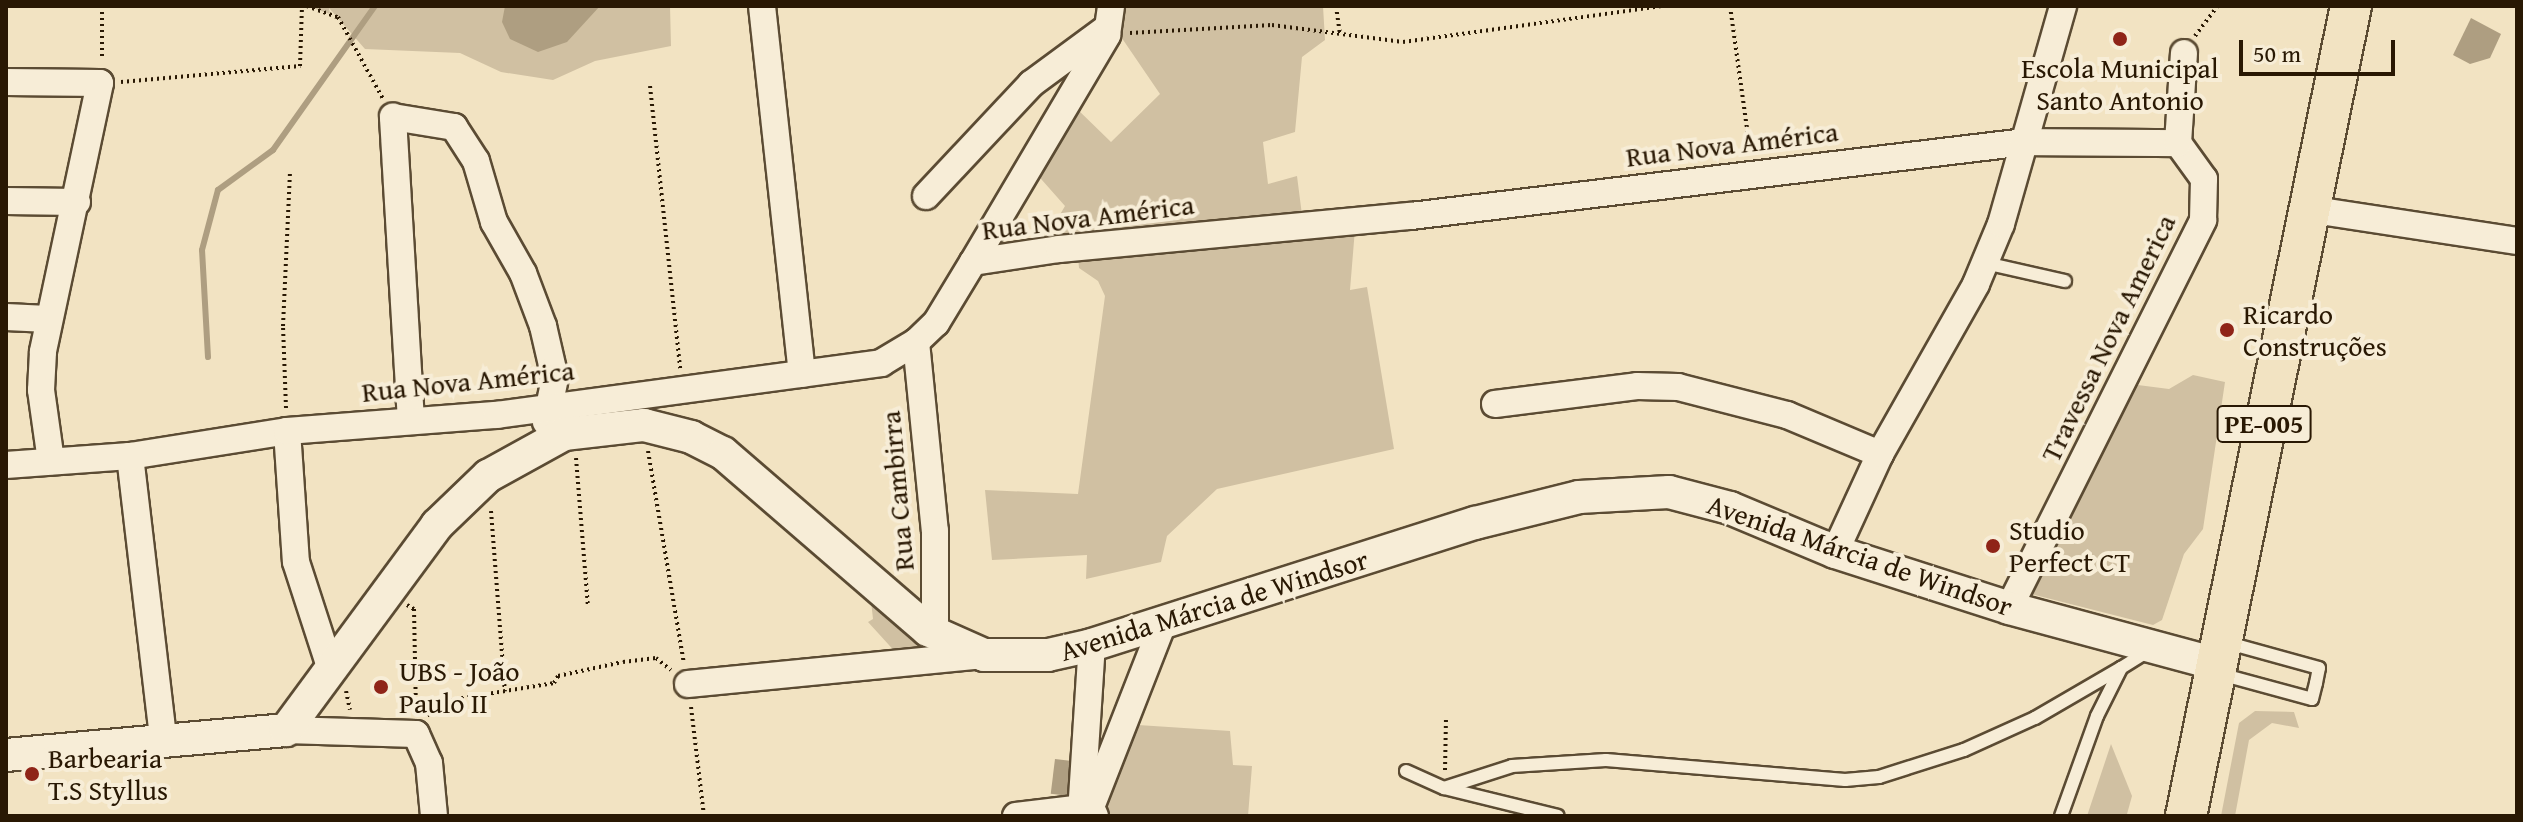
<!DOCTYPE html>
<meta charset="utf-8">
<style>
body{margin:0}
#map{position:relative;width:2523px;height:822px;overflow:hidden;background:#f2e3c2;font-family:"Gentium Book Plus",serif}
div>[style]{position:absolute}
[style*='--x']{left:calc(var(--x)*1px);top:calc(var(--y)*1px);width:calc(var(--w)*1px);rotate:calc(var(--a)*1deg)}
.green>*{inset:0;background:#d0c0a2}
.water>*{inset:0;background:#ae9e81;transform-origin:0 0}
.stream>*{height:6px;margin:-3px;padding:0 3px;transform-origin:3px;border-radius:3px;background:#ae9e81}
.path>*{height:4px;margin-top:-2px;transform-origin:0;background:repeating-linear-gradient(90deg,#291803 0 2px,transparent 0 6px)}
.roads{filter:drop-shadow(2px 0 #5b4b33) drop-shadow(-2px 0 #5b4b33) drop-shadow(0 2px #5b4b33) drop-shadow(0 -2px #5b4b33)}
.service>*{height:12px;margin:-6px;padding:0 6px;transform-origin:6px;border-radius:6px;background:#f7edd7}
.minor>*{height:26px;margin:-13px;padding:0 13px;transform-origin:13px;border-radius:13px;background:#f7edd7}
.tertiary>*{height:32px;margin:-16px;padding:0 16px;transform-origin:16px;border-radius:16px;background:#f7edd7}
.primary>*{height:40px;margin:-20px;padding:0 20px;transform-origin:20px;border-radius:20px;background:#f2e3c2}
.dots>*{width:22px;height:22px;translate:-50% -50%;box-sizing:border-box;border:4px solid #f7edd7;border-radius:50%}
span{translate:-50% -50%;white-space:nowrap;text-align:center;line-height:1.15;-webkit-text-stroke:8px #f7edd7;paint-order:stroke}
.shield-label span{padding:2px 6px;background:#f7edd7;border:2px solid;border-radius:6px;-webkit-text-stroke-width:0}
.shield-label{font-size:26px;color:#291803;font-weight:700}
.poi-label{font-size:28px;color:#291803}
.left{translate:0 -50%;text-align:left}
.street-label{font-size:28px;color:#291803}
.frame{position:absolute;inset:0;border:8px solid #291803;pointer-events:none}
.scale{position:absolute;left:2239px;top:40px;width:156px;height:36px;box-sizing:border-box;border:4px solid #291803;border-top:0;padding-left:10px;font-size:24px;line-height:28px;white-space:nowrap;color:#291803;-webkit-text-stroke:6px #f7edd7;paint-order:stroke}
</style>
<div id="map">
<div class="green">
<i style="clip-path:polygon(307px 6px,670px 6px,671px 46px,595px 61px,553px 80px,501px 72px,460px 53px,365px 49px,329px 8px,330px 14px)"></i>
<i style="clip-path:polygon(1118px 6px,1323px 6px,1325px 40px,1302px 57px,1295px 132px,1263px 142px,1268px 184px,1297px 176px,1302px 215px,1058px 244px,1055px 223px,1065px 206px,1034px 171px,1073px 105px,1111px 142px,1160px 94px,1115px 28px)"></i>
<i style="clip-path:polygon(1355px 229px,1350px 290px,1367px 287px,1394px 449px,1217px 489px,1167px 536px,1161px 562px,1086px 579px,1087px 555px,992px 560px,985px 490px,1078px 494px,1105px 296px,1098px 281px,1079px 268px,1078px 256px)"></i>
<i style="clip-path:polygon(2193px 375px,2225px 382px,2203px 529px,2184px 554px,2162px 620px,2153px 625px,2031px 594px,2130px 384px,2169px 389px)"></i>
<i style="clip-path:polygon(870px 592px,940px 663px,909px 667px,868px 622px,873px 619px)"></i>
<i style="clip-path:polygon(2255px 711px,2294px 712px,2299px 728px,2272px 723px,2249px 740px,2235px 816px,2221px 816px,2239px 723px)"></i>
<i style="clip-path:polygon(1138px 725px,1230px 731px,1233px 765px,1252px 766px,1248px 816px,1104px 816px,1098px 803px)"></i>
<i style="clip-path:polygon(2111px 744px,2132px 796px,2127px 814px,2087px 816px)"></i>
</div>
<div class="water">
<i style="clip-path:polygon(505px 6px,600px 6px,567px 42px,538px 52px,510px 39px,502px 22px)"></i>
<i style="clip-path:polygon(2471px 18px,2501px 34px,2490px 58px,2470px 64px,2453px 55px)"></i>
<i style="left:1055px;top:759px;width:17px;height:35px;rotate:7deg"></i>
</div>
<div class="stream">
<i style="--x:208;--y:357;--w:107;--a:-93.2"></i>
<i style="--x:202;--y:250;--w:62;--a:-75.1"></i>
<i style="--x:218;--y:190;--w:68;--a:-36"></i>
<i style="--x:273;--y:150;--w:176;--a:-54.7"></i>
</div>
<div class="path">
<i style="--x:102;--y:6;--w:54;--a:90"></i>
<i style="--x:307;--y:6;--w:33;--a:20"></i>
<i style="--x:338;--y:17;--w:94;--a:61.2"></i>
<i style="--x:1336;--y:6;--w:28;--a:82"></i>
<i style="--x:1730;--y:6;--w:146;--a:82.1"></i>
<i style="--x:1130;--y:33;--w:142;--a:-3.2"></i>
<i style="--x:1272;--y:25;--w:132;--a:7.4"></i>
<i style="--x:1403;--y:42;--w:261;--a:-7.9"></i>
<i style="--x:2195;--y:36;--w:38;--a:-53"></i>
<i style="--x:2144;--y:75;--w:16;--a:-4"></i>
<i style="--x:121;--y:82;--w:180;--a:-5.1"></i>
<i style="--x:300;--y:66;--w:60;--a:-88.1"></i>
<i style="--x:650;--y:86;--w:284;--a:83.9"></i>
<i style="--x:286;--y:408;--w:82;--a:-92.1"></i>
<i style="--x:283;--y:326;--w:155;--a:-87.4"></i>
<i style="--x:648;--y:451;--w:215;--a:80.4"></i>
<i style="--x:576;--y:458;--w:148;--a:85.4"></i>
<i style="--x:491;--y:511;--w:181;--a:85.6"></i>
<i style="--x:407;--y:605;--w:8;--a:30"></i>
<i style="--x:414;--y:609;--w:103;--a:88.9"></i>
<i style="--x:346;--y:691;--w:19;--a:78"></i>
<i style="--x:691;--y:707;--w:110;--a:83.2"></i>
<i style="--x:427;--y:716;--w:18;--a:-52"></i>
<i style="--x:438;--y:702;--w:118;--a:-9.3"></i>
<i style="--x:554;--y:683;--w:8;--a:-60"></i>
<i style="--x:558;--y:676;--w:66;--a:-12.2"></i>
<i style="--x:623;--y:662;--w:33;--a:-7"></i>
<i style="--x:656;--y:658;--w:19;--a:39"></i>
<i style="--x:1445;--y:770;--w:54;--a:-88.9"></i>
</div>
<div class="roads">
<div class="service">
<i style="--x:1985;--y:263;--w:82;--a:12.7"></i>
<i style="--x:2220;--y:674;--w:95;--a:15.2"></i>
<i style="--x:2312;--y:699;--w:16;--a:-76"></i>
<i style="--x:2316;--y:683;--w:15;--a:-79"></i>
<i style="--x:2319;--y:668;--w:94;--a:-164.6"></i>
<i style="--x:1406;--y:771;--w:42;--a:24.1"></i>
<i style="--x:1444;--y:788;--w:117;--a:13.8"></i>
<i style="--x:1444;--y:788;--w:71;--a:-17.9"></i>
<i style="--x:1512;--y:766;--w:94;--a:-3.7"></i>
<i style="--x:1606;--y:760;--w:240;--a:4.8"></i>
<i style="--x:1845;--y:780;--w:34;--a:-5"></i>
<i style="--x:1879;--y:777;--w:89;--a:-17.6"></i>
<i style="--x:1964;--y:750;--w:78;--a:-24.3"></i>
<i style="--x:2035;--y:718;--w:99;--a:-30.2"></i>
<i style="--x:2061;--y:816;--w:106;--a:-70.2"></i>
<i style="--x:2097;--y:716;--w:54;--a:-63.4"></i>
<i style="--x:2121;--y:668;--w:34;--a:-32"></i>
</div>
<div class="minor">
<i style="--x:762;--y:6;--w:370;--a:83.8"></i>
<i style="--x:6;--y:82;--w:94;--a:0.6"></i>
<i style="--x:100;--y:83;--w:275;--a:102"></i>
<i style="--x:43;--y:352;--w:38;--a:93"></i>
<i style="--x:41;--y:390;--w:72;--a:82"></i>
<i style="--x:926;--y:196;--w:154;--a:-46.8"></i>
<i style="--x:1031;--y:84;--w:94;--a:-36.4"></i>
<i style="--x:6;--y:201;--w:71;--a:0.8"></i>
<i style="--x:2308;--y:209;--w:211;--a:8.7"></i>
<i style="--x:973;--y:262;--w:264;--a:-59.4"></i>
<i style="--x:1107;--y:35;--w:29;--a:-82"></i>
<i style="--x:6;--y:317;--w:42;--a:2.7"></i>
<i style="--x:916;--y:342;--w:190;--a:84.3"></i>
<i style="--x:935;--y:531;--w:103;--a:90"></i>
<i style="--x:1495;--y:404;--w:143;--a:-7.2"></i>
<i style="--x:1637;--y:386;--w:41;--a:1.4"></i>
<i style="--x:1678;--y:387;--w:113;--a:14.4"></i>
<i style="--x:1787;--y:415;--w:101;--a:22.8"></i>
<i style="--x:411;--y:421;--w:305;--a:-93.4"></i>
<i style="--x:393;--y:117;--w:62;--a:9.3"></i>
<i style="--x:454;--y:127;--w:40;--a:57.1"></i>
<i style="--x:476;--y:161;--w:64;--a:73.6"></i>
<i style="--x:494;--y:222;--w:59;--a:60.4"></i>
<i style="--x:523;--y:273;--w:57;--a:69.3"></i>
<i style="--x:543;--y:326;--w:53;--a:77"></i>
<i style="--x:555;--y:378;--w:45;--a:101.6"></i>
<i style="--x:287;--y:431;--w:131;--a:86.1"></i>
<i style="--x:296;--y:562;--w:114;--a:72"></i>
<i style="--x:130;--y:456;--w:285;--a:83.3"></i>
<i style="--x:6;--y:465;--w:124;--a:-4.2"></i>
<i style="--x:130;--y:456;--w:159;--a:-9"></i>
<i style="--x:287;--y:431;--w:211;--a:-4.4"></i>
<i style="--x:497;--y:415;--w:388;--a:-7.7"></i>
<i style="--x:881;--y:363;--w:41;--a:-31"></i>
<i style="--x:916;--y:342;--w:28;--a:-44"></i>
<i style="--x:936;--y:323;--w:71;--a:-58.8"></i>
<i style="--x:973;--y:262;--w:87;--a:-8.6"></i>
<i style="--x:1059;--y:249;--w:354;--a:-5.4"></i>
<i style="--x:1411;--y:216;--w:618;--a:-6.87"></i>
<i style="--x:2025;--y:142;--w:153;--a:0.4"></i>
<i style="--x:1835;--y:552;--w:108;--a:-65.3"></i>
<i style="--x:1880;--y:454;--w:195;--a:-60.5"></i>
<i style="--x:1976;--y:284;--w:65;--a:-67.4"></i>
<i style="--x:2001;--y:224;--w:227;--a:-74.1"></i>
<i style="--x:2009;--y:608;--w:434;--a:-63.4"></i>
<i style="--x:2203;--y:220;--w:41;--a:-88.6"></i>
<i style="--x:2204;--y:179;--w:44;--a:-125.8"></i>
<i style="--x:2178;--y:143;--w:90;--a:-86.2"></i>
<i style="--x:688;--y:684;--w:297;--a:-5.6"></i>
<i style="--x:286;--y:730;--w:130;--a:1.8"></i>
<i style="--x:416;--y:734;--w:32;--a:66"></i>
<i style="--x:429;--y:763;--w:53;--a:84.6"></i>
<i style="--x:1081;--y:813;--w:168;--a:-86.3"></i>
<i style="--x:1016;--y:816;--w:76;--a:-6.8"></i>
<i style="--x:1095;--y:816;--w:10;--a:-114"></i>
<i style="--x:1091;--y:807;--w:194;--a:-68.6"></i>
</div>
<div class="tertiary">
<i style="--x:6;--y:755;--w:281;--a:-5.1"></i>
<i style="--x:286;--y:730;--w:255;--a:-53.6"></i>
<i style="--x:437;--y:525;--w:71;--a:-43.9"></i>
<i style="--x:488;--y:476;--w:87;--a:-28.9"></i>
<i style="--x:564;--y:434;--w:81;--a:-6.4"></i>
<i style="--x:644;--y:425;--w:49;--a:14.3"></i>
<i style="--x:691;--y:437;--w:36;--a:27"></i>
<i style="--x:723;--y:453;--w:271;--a:40.8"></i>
<i style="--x:928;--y:630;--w:61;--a:24.1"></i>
<i style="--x:984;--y:655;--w:64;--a:0"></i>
<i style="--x:1048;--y:655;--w:45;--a:-12.8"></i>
<i style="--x:1092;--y:645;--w:402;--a:-17.7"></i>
<i style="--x:1475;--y:523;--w:107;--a:-14"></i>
<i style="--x:1579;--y:497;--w:90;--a:-3.2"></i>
<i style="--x:1669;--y:492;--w:63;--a:14.7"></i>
<i style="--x:1730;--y:508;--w:114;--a:22.7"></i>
<i style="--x:1835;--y:552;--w:183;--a:17.8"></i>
<i style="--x:2009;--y:608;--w:214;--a:15.1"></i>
</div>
<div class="primary">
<i style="--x:2186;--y:816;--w:827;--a:-78.49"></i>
</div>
</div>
<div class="dots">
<i style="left:2120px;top:39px;background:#8f2418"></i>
<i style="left:2227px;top:330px;background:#8f2418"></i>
<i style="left:1993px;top:546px;background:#8f2418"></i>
<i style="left:381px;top:687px;background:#8f2418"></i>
<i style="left:32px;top:774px;background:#8f2418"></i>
</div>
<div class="shield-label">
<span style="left:2264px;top:424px">PE-005</span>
</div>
<div class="poi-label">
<span style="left:2120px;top:84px">Escola Municipal<br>Santo Antonio</span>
<span class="left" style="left:2243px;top:330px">Ricardo<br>Construções</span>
<span class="left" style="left:2009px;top:546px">Studio<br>Perfect CT</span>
<span class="left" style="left:399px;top:687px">UBS - João<br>Paulo II</span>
<span class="left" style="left:48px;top:774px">Barbearia<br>T.S Styllus</span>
</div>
<div class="street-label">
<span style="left:1732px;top:144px;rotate:-7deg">Rua Nova América</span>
<span style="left:1088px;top:217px;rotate:-7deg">Rua Nova América</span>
<span style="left:2108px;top:338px;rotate:-64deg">Travessa Nova America</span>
<span style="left:468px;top:381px;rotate:-6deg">Rua Nova América</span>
<span style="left:897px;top:491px;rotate:-95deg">Rua Cambirra</span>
<span style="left:1860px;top:555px;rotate:19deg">Avenida Márcia de Windsor</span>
<span style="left:1214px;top:605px;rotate:-17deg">Avenida Márcia de Windsor</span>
</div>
<div class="frame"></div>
<div class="scale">50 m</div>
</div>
